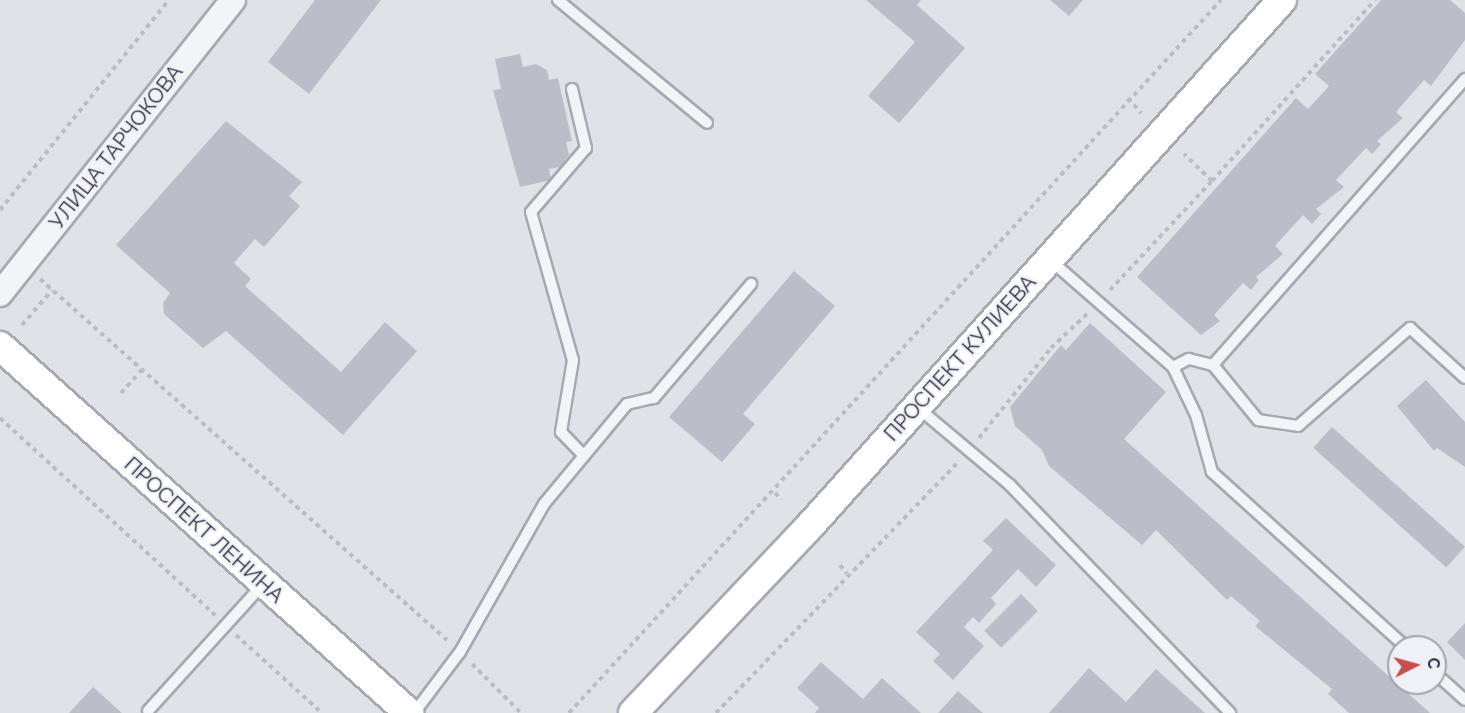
<!DOCTYPE html>
<meta charset="utf-8">
<style>
body{margin:0}
#map{position:relative;width:1465px;height:713px;overflow:hidden;background:#e0e2e8;font-family:Raleway,sans-serif}
div>[style]{position:absolute}
[style*='--x']{left:calc(var(--x)*1px);top:calc(var(--y)*1px);width:calc(var(--w)*1px);rotate:calc(var(--a)*1deg)}
.building>*{inset:0;background:#bbbdc8;transform-origin:0 0}
.path>*{height:4px;margin-top:-2px;transform-origin:0;background:repeating-linear-gradient(90deg,#bbbdc3 0 4.5px,transparent 0 9px)}
.roads{filter:drop-shadow(2px 0 #a6a8b2) drop-shadow(-2px 0 #a6a8b2) drop-shadow(0 2px #a6a8b2) drop-shadow(0 -2px #a6a8b2)}
.service>*{height:10px;margin:-5px;padding:0 5px;transform-origin:5px;border-radius:5px;background:#f3f4f7}
.tertiary>*{height:24px;margin:-12px;padding:0 12px;transform-origin:12px;border-radius:12px;background:#f3f4f7}
.secondary>*{height:28px;margin:-14px;padding:0 14px;transform-origin:14px;border-radius:14px;background:#fff}
span{translate:-50% -50%;white-space:nowrap;text-align:center;line-height:1.15;-webkit-text-stroke:4.5px #f0f1f6;paint-order:stroke}
.street-label{font-size:21px;color:#2a2e3f}
.north{position:absolute;left:1387px;top:635px;width:60px;height:60px;box-sizing:border-box;background:#f0f1f6;border:2px solid #a1a3ad;border-radius:50%;rotate:84deg;font-size:16px;font-weight:700;line-height:24px;text-align:center;color:#2a2e3f}
.north::after{content:'';display:block;margin:auto;width:21px;height:27px;background:#c74e4c;clip-path:polygon(50% 0,100% 100%,50% 72%,0 100%)}
</style>
<div id="map">
<div class="building">
<i style="clip-path:polygon(315px 0,381px 0,309px 94px,268px 62px)"></i>
<i style="clip-path:polygon(866px 0,921px 0,917px 5px,965px 48px,899px 123px,868px 96px,915px 42px)"></i>
<i style="clip-path:polygon(1050px 0,1083px 0,1069px 16px)"></i>
<i style="clip-path:polygon(1381px 0,1450px 0,1465px 13px,1465px 40px,1431px 86px,1424px 80px,1396px 112px,1403px 118px,1377px 141px,1381px 144px,1372px 154px,1366px 148px,1336px 180px,1344px 187px,1316px 209px,1321px 214px,1312px 224px,1303px 215px,1275px 246px,1283px 254px,1256px 277px,1259px 280px,1251px 290px,1243px 283px,1214px 315px,1220px 321px,1201px 335px,1137px 277px,1296px 98px,1308px 109px,1329px 86px,1315px 74px)"></i>
<i style="clip-path:polygon(520px 54px,523px 67px,536px 64px,547px 70px,549px 80px,558px 78px,572px 141px,566px 142px,569px 155px,560px 167px,549px 169px,551px 180px,520px 187px,493px 90px,501px 89px,495px 59px)"></i>
<i style="clip-path:polygon(226px 121px,302px 182px,289px 196px,300px 206px,264px 247px,255px 239px,234px 263px,251px 279px,245px 286px,341px 372px,385px 322px,417px 351px,343px 435px,226px 331px,203px 348px,164px 314px,163px 303px,170px 293px,116px 245px)"></i>
<i style="clip-path:polygon(794px 271px,835px 306px,743px 414px,755px 424px,722px 462px,669px 417px)"></i>
<i style="clip-path:polygon(1090px 323px,1166px 392px,1124px 439px,1430px 713px,1349px 713px,1328px 694px,1332px 689px,1255px 626px,1260px 621px,1231px 596px,1227px 600px,1156px 530px,1142px 545px,1049px 466px,1042px 450px,1015px 426px,1010px 407px,1061px 345px,1066px 350px)"></i>
<i style="clip-path:polygon(1426px 380px,1465px 422px,1465px 467px,1437px 448px,1434px 451px,1397px 406px)"></i>
<i style="left:1332px;top:427px;width:179px;height:28px;rotate:42deg"></i>
<i style="clip-path:polygon(1006px 518px,1056px 565px,1036px 587px,1018px 569px,991px 598px,996px 604px,979px 623px,973px 617px,964px 627px,984px 646px,953px 680px,933px 661px,940px 654px,916px 632px,993px 550px,983px 541px)"></i>
<i style="left:1021px;top:594px;width:24px;height:52px;rotate:45deg"></i>
<i style="clip-path:polygon(1465px 623px,1465px 660px,1447px 642px)"></i>
<i style="clip-path:polygon(821px 662px,863px 699px,882px 678px,921px 713px,815px 713px,819px 708px,797px 688px)"></i>
<i style="clip-path:polygon(1089px 668px,1126px 702px,1156px 669px,1205px 713px,1049px 713px)"></i>
<i style="clip-path:polygon(93px 687px,122px 713px,69px 713px)"></i>
<i style="clip-path:polygon(958px 691px,983px 713px,938px 713px)"></i>
</div>
<div class="path">
<i style="--x:1128;--y:98;--w:20;--a:49"></i>
<i style="--x:1212;--y:181;--w:244;--a:-48"></i>
<i style="--x:0;--y:210;--w:270;--a:-51.2"></i>
<i style="--x:40;--y:279;--w:544;--a:41.57"></i>
<i style="--x:1110;--y:290;--w:149;--a:-46.9"></i>
<i style="--x:1212;--y:181;--w:39;--a:-136"></i>
<i style="--x:22;--y:325;--w:46;--a:-49.4"></i>
<i style="--x:121;--y:393;--w:31;--a:-48"></i>
<i style="--x:0;--y:418;--w:292;--a:42.5"></i>
<i style="--x:979;--y:438;--w:115;--a:-51.3"></i>
<i style="--x:1051;--y:348;--w:51;--a:-43.4"></i>
<i style="--x:775;--y:493;--w:9;--a:41"></i>
<i style="--x:840;--y:565;--w:11;--a:52"></i>
<i style="--x:236;--y:635;--w:116;--a:42.2"></i>
<i style="--x:472;--y:664;--w:68;--a:45"></i>
<i style="--x:569;--y:713;--w:966;--a:-47.56"></i>
<i style="--x:716;--y:713;--w:349;--a:-46"></i>
</div>
<div class="roads">
<div class="service">
<i style="--x:558;--y:0;--w:193;--a:39.5"></i>
<i style="--x:1465;--y:79;--w:381;--a:131.4"></i>
<i style="--x:1213;--y:365;--w:71;--a:50.7"></i>
<i style="--x:1258;--y:420;--w:40;--a:8.5"></i>
<i style="--x:1298;--y:426;--w:149;--a:-41.2"></i>
<i style="--x:1410;--y:328;--w:74;--a:42.3"></i>
<i style="--x:572;--y:89;--w:61;--a:76.7"></i>
<i style="--x:586;--y:148;--w:84;--a:130.7"></i>
<i style="--x:531;--y:212;--w:154;--a:74.2"></i>
<i style="--x:573;--y:360;--w:73;--a:99.5"></i>
<i style="--x:561;--y:432;--w:33;--a:46"></i>
<i style="--x:1049;--y:259;--w:164;--a:41.1"></i>
<i style="--x:1173;--y:367;--w:53;--a:64.4"></i>
<i style="--x:1196;--y:415;--w:59;--a:74.3"></i>
<i style="--x:1212;--y:472;--w:261;--a:42.1"></i>
<i style="--x:1173;--y:367;--w:18;--a:-27"></i>
<i style="--x:1189;--y:359;--w:25;--a:14"></i>
<i style="--x:917;--y:407;--w:121;--a:40"></i>
<i style="--x:1010;--y:485;--w:317;--a:46"></i>
<i style="--x:1435;--y:673;--w:40;--a:42"></i>
<i style="--x:148;--y:711;--w:173;--a:-47.8"></i>
<i style="--x:414;--y:713;--w:76;--a:-53"></i>
<i style="--x:460;--y:652;--w:170;--a:-60.4"></i>
<i style="--x:544;--y:504;--w:130;--a:-50.3"></i>
<i style="--x:627;--y:404;--w:28;--a:-13"></i>
<i style="--x:654;--y:398;--w:150;--a:-49.6"></i>
</div>
<div class="tertiary">
<i style="--x:0;--y:294;--w:375;--a:-51.6"></i>
</div>
<div class="secondary">
<i style="--x:0;--y:346;--w:550;--a:41.9"></i>
<i style="--x:633;--y:713;--w:256;--a:-46.6"></i>
<i style="--x:809;--y:527;--w:708;--a:-48.09"></i>
</div>
</div>
<div class="street-label">
<span style="left:116px;top:147px;rotate:-52deg">УЛИЦА ТАРЧОКОВА</span>
<span style="left:960px;top:358px;rotate:-48deg">ПРОСПЕКТ КУЛИЕВА</span>
<span style="left:204px;top:530px;rotate:42deg">ПРОСПЕКТ ЛЕНИНА</span>
</div>
<div class="north">С</div>
</div>
